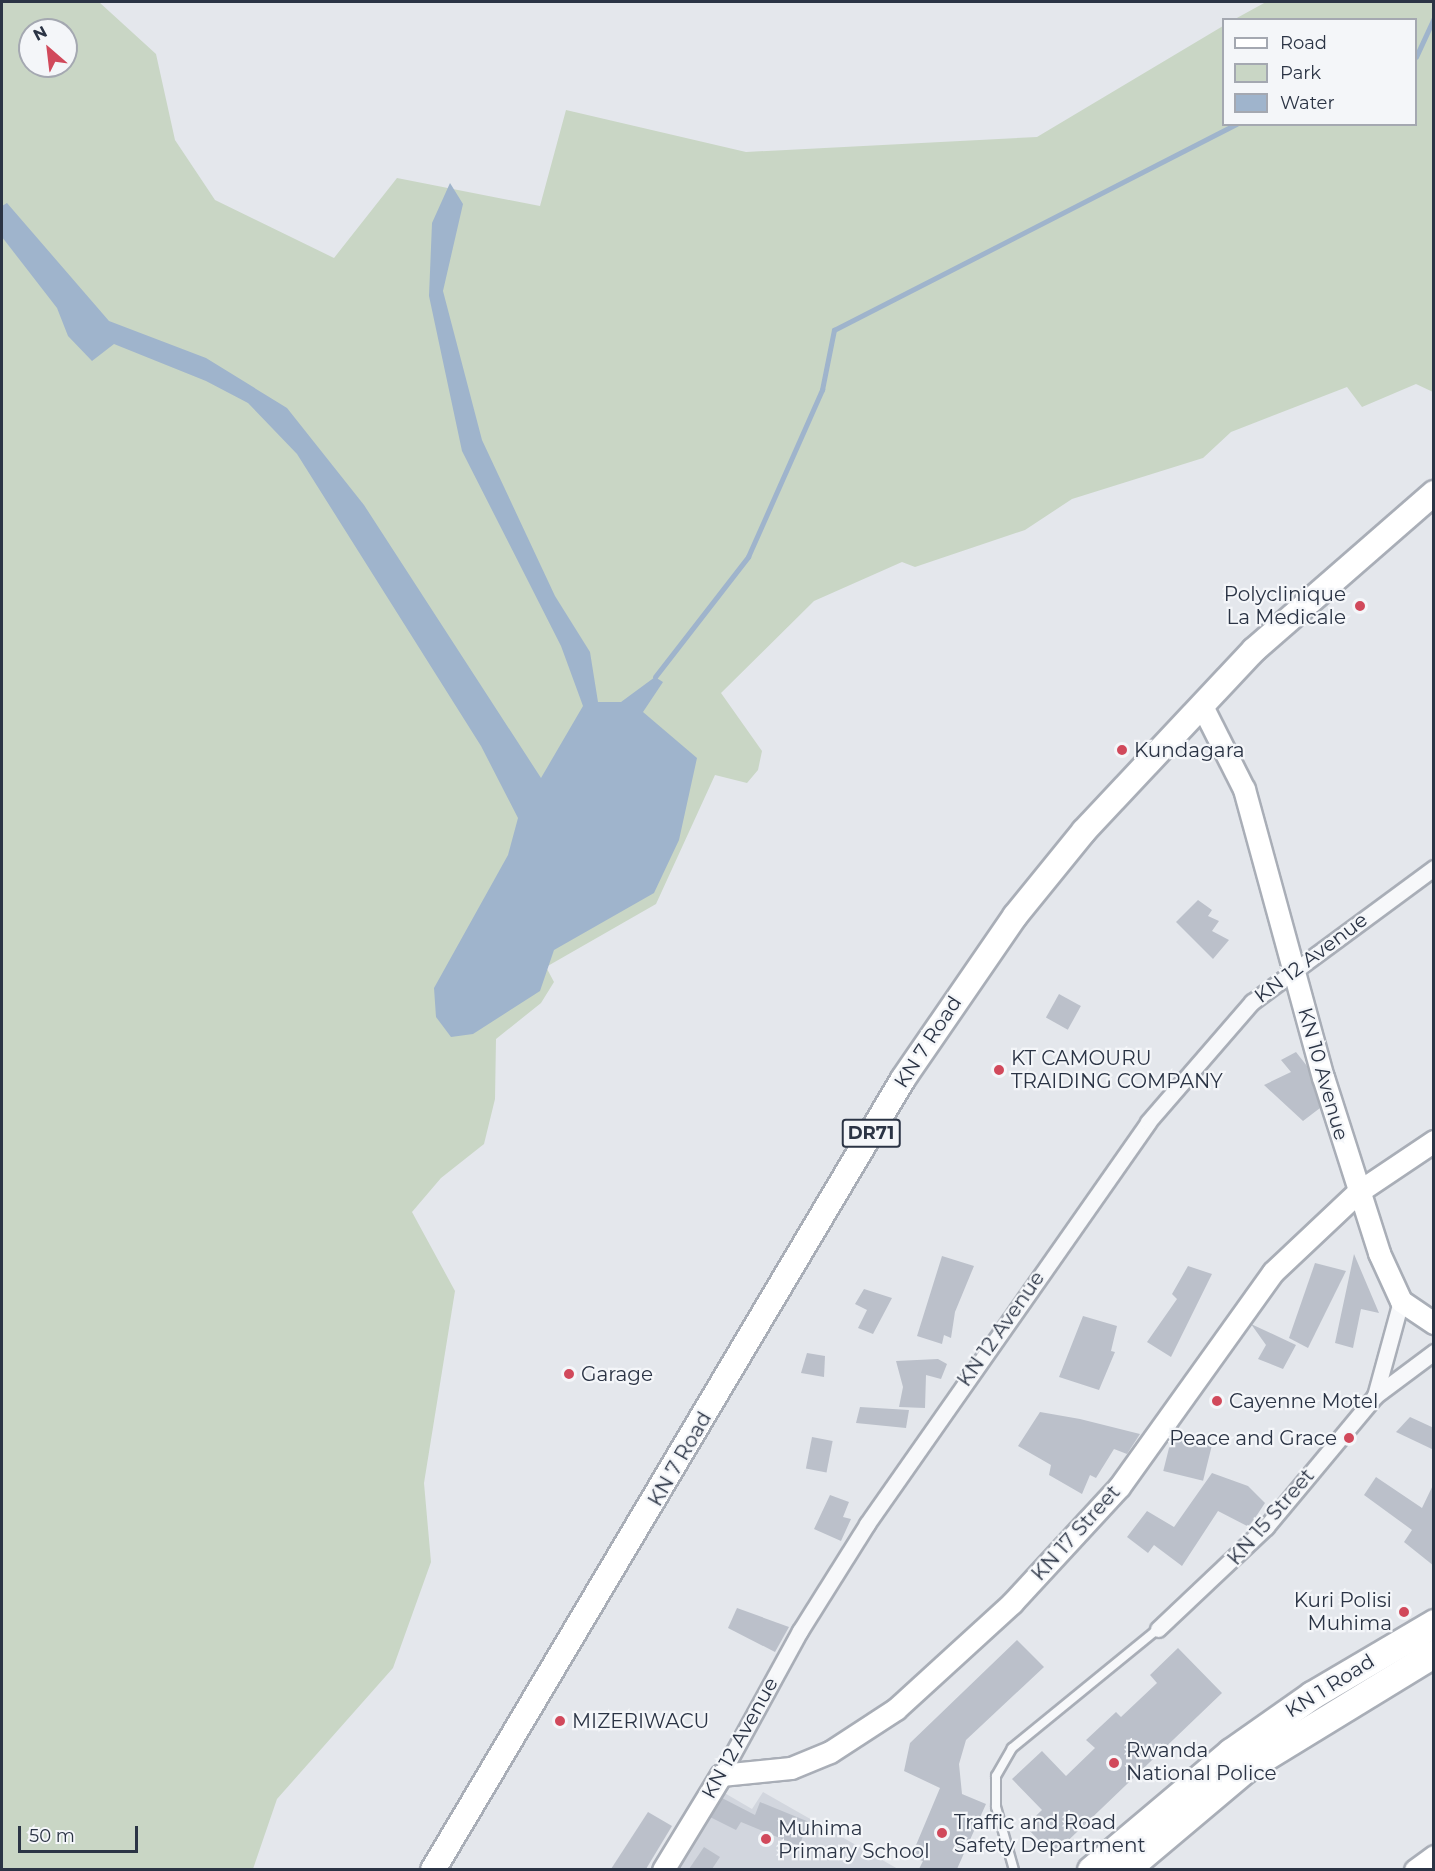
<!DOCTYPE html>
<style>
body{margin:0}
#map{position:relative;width:1435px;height:1871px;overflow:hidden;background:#e4e7ec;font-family:Montserrat,sans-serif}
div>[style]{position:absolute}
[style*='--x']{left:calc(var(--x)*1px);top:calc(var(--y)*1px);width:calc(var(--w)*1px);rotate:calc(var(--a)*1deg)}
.built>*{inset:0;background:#d2d6de}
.green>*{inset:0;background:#c9d6c5}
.water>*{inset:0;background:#9fb4cc}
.stream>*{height:4.5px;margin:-2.25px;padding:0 2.25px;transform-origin:2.25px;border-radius:2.25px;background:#9fb4cc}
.building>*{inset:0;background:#bbc0ca;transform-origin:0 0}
.roads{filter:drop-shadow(2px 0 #a9aeb7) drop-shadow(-2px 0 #a9aeb7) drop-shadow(0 2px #a9aeb7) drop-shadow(0 -2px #a9aeb7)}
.lane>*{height:8px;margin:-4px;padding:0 4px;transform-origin:4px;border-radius:4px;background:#f7f8fa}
.street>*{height:15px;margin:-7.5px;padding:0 7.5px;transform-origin:7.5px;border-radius:7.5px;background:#f7f8fa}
.secondary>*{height:21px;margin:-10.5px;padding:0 10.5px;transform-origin:10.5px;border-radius:10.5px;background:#fff}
.primary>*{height:24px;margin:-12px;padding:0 12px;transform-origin:12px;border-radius:12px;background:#fff}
.highway>*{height:27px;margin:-13.5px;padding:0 13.5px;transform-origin:13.5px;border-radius:13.5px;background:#fff}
.dots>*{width:16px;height:16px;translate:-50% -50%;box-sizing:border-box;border:3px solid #f4f6f9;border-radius:50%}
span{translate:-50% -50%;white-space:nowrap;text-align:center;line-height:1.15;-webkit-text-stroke:4.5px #f4f6f9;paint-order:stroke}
.shield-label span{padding:2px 4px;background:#f4f6f9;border:2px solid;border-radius:4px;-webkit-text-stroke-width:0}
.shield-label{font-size:18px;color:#2b3445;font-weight:700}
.poi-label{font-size:20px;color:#2b3445}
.right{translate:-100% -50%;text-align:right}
.left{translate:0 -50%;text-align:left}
.street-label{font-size:20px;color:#2b3445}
.frame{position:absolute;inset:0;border:3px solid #2b3445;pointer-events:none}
.legend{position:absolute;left:1222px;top:18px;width:195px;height:108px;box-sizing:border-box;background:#f4f6f9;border:2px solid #a4a8b1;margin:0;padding:8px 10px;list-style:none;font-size:18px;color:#2b3445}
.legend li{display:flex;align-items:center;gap:12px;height:30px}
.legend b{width:30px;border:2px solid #a4a8b1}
.north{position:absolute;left:18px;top:18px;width:60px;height:60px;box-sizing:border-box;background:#f4f6f9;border:2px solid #a4a8b1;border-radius:50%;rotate:332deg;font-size:16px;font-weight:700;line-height:24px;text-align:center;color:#2b3445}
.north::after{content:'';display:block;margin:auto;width:21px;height:27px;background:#d1495b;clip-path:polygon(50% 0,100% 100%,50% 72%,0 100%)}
.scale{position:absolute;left:18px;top:1826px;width:120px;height:27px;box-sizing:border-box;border:3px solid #2b3445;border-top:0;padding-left:8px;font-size:18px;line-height:21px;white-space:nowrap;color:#2b3445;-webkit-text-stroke:4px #f4f6f9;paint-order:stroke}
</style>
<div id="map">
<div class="built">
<i style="clip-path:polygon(716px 1788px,752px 1809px,763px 1792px,898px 1869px,668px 1870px)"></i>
</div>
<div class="green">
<i style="clip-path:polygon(evenodd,2px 2px,99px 2px,156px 54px,175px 140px,215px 200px,334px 258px,397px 178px,540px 206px,566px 110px,746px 152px,1037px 137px,1223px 26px,1224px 124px,1416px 124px,1416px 20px,1235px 19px,1266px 2px,1433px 2px,1433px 392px,1416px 384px,1362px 407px,1347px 387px,1231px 432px,1203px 458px,1072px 499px,1025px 530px,915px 567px,902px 562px,814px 601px,721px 693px,762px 751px,758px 770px,747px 783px,715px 775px,656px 904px,546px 967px,554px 982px,541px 1003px,496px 1039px,495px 1099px,484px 1144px,441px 1178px,412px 1212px,455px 1291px,424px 1483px,431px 1562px,393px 1668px,277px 1799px,253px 1869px,2px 1870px,2px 2px,30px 30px,66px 30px,66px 66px,30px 66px,30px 30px)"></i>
</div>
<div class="water">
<i style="clip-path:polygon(450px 183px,463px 204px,443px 291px,482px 440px,555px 596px,590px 652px,598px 702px,621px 702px,655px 677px,663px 682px,643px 712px,697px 758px,679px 840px,654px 893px,554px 950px,540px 991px,473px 1034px,451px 1037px,436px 1017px,434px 988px,508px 855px,518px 818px,481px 746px,297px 454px,248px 403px,206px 381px,114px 344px,92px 361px,68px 336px,57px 308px,2px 237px,2px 206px,7px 203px,109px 321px,206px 358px,287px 408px,364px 505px,541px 778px,583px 706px,561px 646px,462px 451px,429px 296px,432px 223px)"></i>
</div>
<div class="stream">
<i style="--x:1416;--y:57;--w:43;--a:-65.2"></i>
<i style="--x:655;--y:677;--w:152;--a:-52.2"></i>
<i style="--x:748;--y:557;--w:183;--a:-66.1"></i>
<i style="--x:822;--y:390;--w:61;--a:-78.7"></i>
<i style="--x:834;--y:330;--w:452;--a:-27.1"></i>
</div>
<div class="building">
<i style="clip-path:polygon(1198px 900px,1212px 910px,1208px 916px,1219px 921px,1212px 931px,1229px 940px,1213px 959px,1176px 922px)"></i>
<i style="left:1059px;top:994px;width:25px;height:27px;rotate:29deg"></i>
<i style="clip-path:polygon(1296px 1052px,1307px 1066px,1320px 1108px,1303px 1121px,1264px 1085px,1291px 1072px,1281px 1060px)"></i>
<i style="clip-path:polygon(1354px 1254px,1379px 1313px,1361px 1309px,1353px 1348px,1335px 1343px)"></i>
<i style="clip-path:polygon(942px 1256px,974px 1266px,955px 1312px,951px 1338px,944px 1335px,942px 1344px,917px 1336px)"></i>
<i style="clip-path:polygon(1315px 1263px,1346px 1271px,1308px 1348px,1289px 1338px)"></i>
<i style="clip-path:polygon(1188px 1266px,1212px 1274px,1171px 1357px,1147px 1342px,1177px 1299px,1172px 1294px)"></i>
<i style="clip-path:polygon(864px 1289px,892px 1298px,873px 1334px,858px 1328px,867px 1310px,855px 1304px)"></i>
<i style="clip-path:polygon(1083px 1316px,1117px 1326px,1111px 1351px,1115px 1352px,1099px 1390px,1059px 1377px)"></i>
<i style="clip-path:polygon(1251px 1324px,1296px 1345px,1283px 1369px,1258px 1359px,1266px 1345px)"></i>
<i style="clip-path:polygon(807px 1353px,825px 1356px,824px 1377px,801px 1373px)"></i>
<i style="clip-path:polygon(938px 1359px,947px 1364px,941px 1379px,926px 1375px,925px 1408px,899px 1407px,903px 1387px,896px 1361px)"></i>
<i style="clip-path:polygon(860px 1407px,909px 1410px,906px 1428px,856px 1423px)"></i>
<i style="clip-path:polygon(1040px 1412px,1080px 1419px,1140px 1434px,1127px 1454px,1114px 1449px,1096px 1478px,1090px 1475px,1082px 1494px,1049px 1475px,1051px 1465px,1018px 1446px)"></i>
<i style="clip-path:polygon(1410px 1417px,1434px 1428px,1434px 1450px,1396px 1432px)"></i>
<i style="left:1172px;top:1436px;width:41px;height:36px;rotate:14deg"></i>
<i style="left:812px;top:1437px;width:21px;height:32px;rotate:11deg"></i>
<i style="clip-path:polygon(1212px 1473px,1248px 1486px,1265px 1503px,1249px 1527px,1218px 1511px,1182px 1566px,1154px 1545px,1148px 1553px,1127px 1537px,1147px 1511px,1174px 1527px)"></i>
<i style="clip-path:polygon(1376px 1477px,1422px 1508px,1434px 1483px,1434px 1566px,1404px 1542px,1412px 1530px,1364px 1495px)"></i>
<i style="clip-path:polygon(830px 1495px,849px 1502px,843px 1517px,851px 1519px,841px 1541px,814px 1529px)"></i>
<i style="clip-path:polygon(737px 1608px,789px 1627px,775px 1652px,728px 1628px)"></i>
<i style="clip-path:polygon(1017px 1640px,1044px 1667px,966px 1740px,959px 1764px,962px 1794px,986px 1804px,957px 1869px,919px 1869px,923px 1861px,911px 1857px,940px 1788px,904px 1771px,910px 1743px)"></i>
<i style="clip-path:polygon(1178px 1648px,1222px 1693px,1053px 1855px,1025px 1826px,1042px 1810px,1012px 1779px,1042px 1751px,1066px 1776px,1095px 1748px,1086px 1740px,1116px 1712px,1121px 1717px,1157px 1683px,1150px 1675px)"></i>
<i style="clip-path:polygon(722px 1798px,755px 1815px,760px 1802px,809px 1822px,799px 1846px,741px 1822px,736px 1830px,710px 1817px)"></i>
<i style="clip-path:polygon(648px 1812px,672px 1826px,646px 1869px,611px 1869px)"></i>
<i style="clip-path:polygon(704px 1847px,720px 1857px,712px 1869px,689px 1869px)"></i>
</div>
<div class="roads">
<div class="lane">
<i style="--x:1014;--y:1870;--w:66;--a:-105.9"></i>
<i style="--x:996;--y:1807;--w:31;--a:-90"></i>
<i style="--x:996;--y:1776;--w:32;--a:-60"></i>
<i style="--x:1012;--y:1748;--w:188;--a:-39.2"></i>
</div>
<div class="street">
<i style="--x:1375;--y:1396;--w:98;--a:-74.7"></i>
<i style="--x:1158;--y:1629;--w:149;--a:-43.4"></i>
<i style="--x:1266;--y:1527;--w:170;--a:-50.2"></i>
<i style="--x:1375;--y:1396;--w:74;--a:-36.7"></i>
<i style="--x:721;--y:1775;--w:164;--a:-61.3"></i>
<i style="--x:800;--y:1631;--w:126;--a:-57.9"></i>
<i style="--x:867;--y:1524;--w:490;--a:-55"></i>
<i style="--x:1148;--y:1122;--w:159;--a:-49.1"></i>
<i style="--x:1252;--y:1002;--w:226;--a:-36.4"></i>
</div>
<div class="secondary">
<i style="--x:1202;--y:706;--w:93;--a:63.2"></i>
<i style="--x:1244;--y:789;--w:299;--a:74.7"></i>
<i style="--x:1323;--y:1077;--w:185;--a:72.3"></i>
<i style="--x:1379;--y:1253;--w:53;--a:65.4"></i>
<i style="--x:1401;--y:1301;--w:40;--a:34"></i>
<i style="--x:663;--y:1870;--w:111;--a:-58.6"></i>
<i style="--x:721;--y:1775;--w:70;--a:-5.7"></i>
<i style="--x:791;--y:1768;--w:42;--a:-22.3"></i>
<i style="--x:830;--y:1752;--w:79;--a:-33.1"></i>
<i style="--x:896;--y:1709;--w:157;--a:-42.4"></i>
<i style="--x:1012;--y:1603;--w:158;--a:-47.3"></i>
<i style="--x:1119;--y:1487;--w:264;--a:-54.4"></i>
<i style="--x:1273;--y:1272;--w:117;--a:-43.3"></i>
<i style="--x:1358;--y:1192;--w:92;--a:-33.9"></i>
<i style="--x:1415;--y:1870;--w:24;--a:-36"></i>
</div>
<div class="primary">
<i style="--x:433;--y:1870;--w:920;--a:-59.28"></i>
<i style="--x:903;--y:1079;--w:198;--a:-55.5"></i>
<i style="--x:1015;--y:916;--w:109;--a:-50.9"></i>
<i style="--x:1084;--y:831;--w:248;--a:-46.8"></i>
<i style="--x:1254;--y:650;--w:239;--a:-41.1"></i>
</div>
<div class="highway">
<i style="--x:1091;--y:1870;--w:183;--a:-40.1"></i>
<i style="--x:1231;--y:1752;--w:99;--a:-35.1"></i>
<i style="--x:1312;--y:1695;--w:142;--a:-30.5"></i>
<i style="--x:1125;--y:1870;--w:157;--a:-40.1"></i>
<i style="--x:1245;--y:1769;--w:222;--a:-31.5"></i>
</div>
</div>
<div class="dots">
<i style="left:1360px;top:606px;background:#d1495b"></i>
<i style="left:1122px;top:750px;background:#d1495b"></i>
<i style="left:999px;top:1070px;background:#d1495b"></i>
<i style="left:569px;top:1374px;background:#d1495b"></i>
<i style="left:1217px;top:1401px;background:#d1495b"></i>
<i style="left:1349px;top:1438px;background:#d1495b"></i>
<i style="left:1404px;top:1612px;background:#d1495b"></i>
<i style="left:560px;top:1721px;background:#d1495b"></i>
<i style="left:1114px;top:1763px;background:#d1495b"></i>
<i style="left:942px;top:1833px;background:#d1495b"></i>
<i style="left:766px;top:1839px;background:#d1495b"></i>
</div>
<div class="shield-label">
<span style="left:871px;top:1133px">DR71</span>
</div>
<div class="poi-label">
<span class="right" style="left:1346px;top:606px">Polyclinique<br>La Medicale</span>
<span class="left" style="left:1134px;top:750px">Kundagara</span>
<span class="left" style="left:1011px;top:1070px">KT CAMOURU<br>TRAIDING COMPANY</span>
<span class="left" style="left:581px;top:1374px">Garage</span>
<span class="left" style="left:1229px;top:1401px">Cayenne Motel</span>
<span class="right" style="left:1337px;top:1438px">Peace and Grace</span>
<span class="right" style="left:1392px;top:1612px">Kuri Polisi<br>Muhima</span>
<span class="left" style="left:572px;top:1721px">MIZERIWACU</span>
<span class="left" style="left:1126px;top:1762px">Rwanda<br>National Police</span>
<span class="left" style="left:954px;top:1834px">Traffic and Road<br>Safety Department</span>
<span class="left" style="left:778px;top:1840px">Muhima<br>Primary School</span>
</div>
<div class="street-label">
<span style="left:1311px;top:958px;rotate:-37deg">KN 12 Avenue</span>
<span style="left:928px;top:1042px;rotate:-57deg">KN 7 Road</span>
<span style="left:1323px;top:1074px;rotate:74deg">KN 10 Avenue</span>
<span style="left:1001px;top:1329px;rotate:-55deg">KN 12 Avenue</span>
<span style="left:680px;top:1459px;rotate:-60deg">KN 7 Road</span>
<span style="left:1271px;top:1517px;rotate:-49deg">KN 15 Street</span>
<span style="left:1076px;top:1533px;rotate:-48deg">KN 17 Street</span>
<span style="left:1330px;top:1686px;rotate:-32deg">KN 1 Road</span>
<span style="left:740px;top:1738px;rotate:-61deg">KN 12 Avenue</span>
</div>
<div class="frame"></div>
<ul class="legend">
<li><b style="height:8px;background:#fff"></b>Road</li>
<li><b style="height:16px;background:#c9d6c5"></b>Park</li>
<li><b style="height:16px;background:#9fb4cc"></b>Water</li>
</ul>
<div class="north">N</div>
<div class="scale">50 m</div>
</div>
